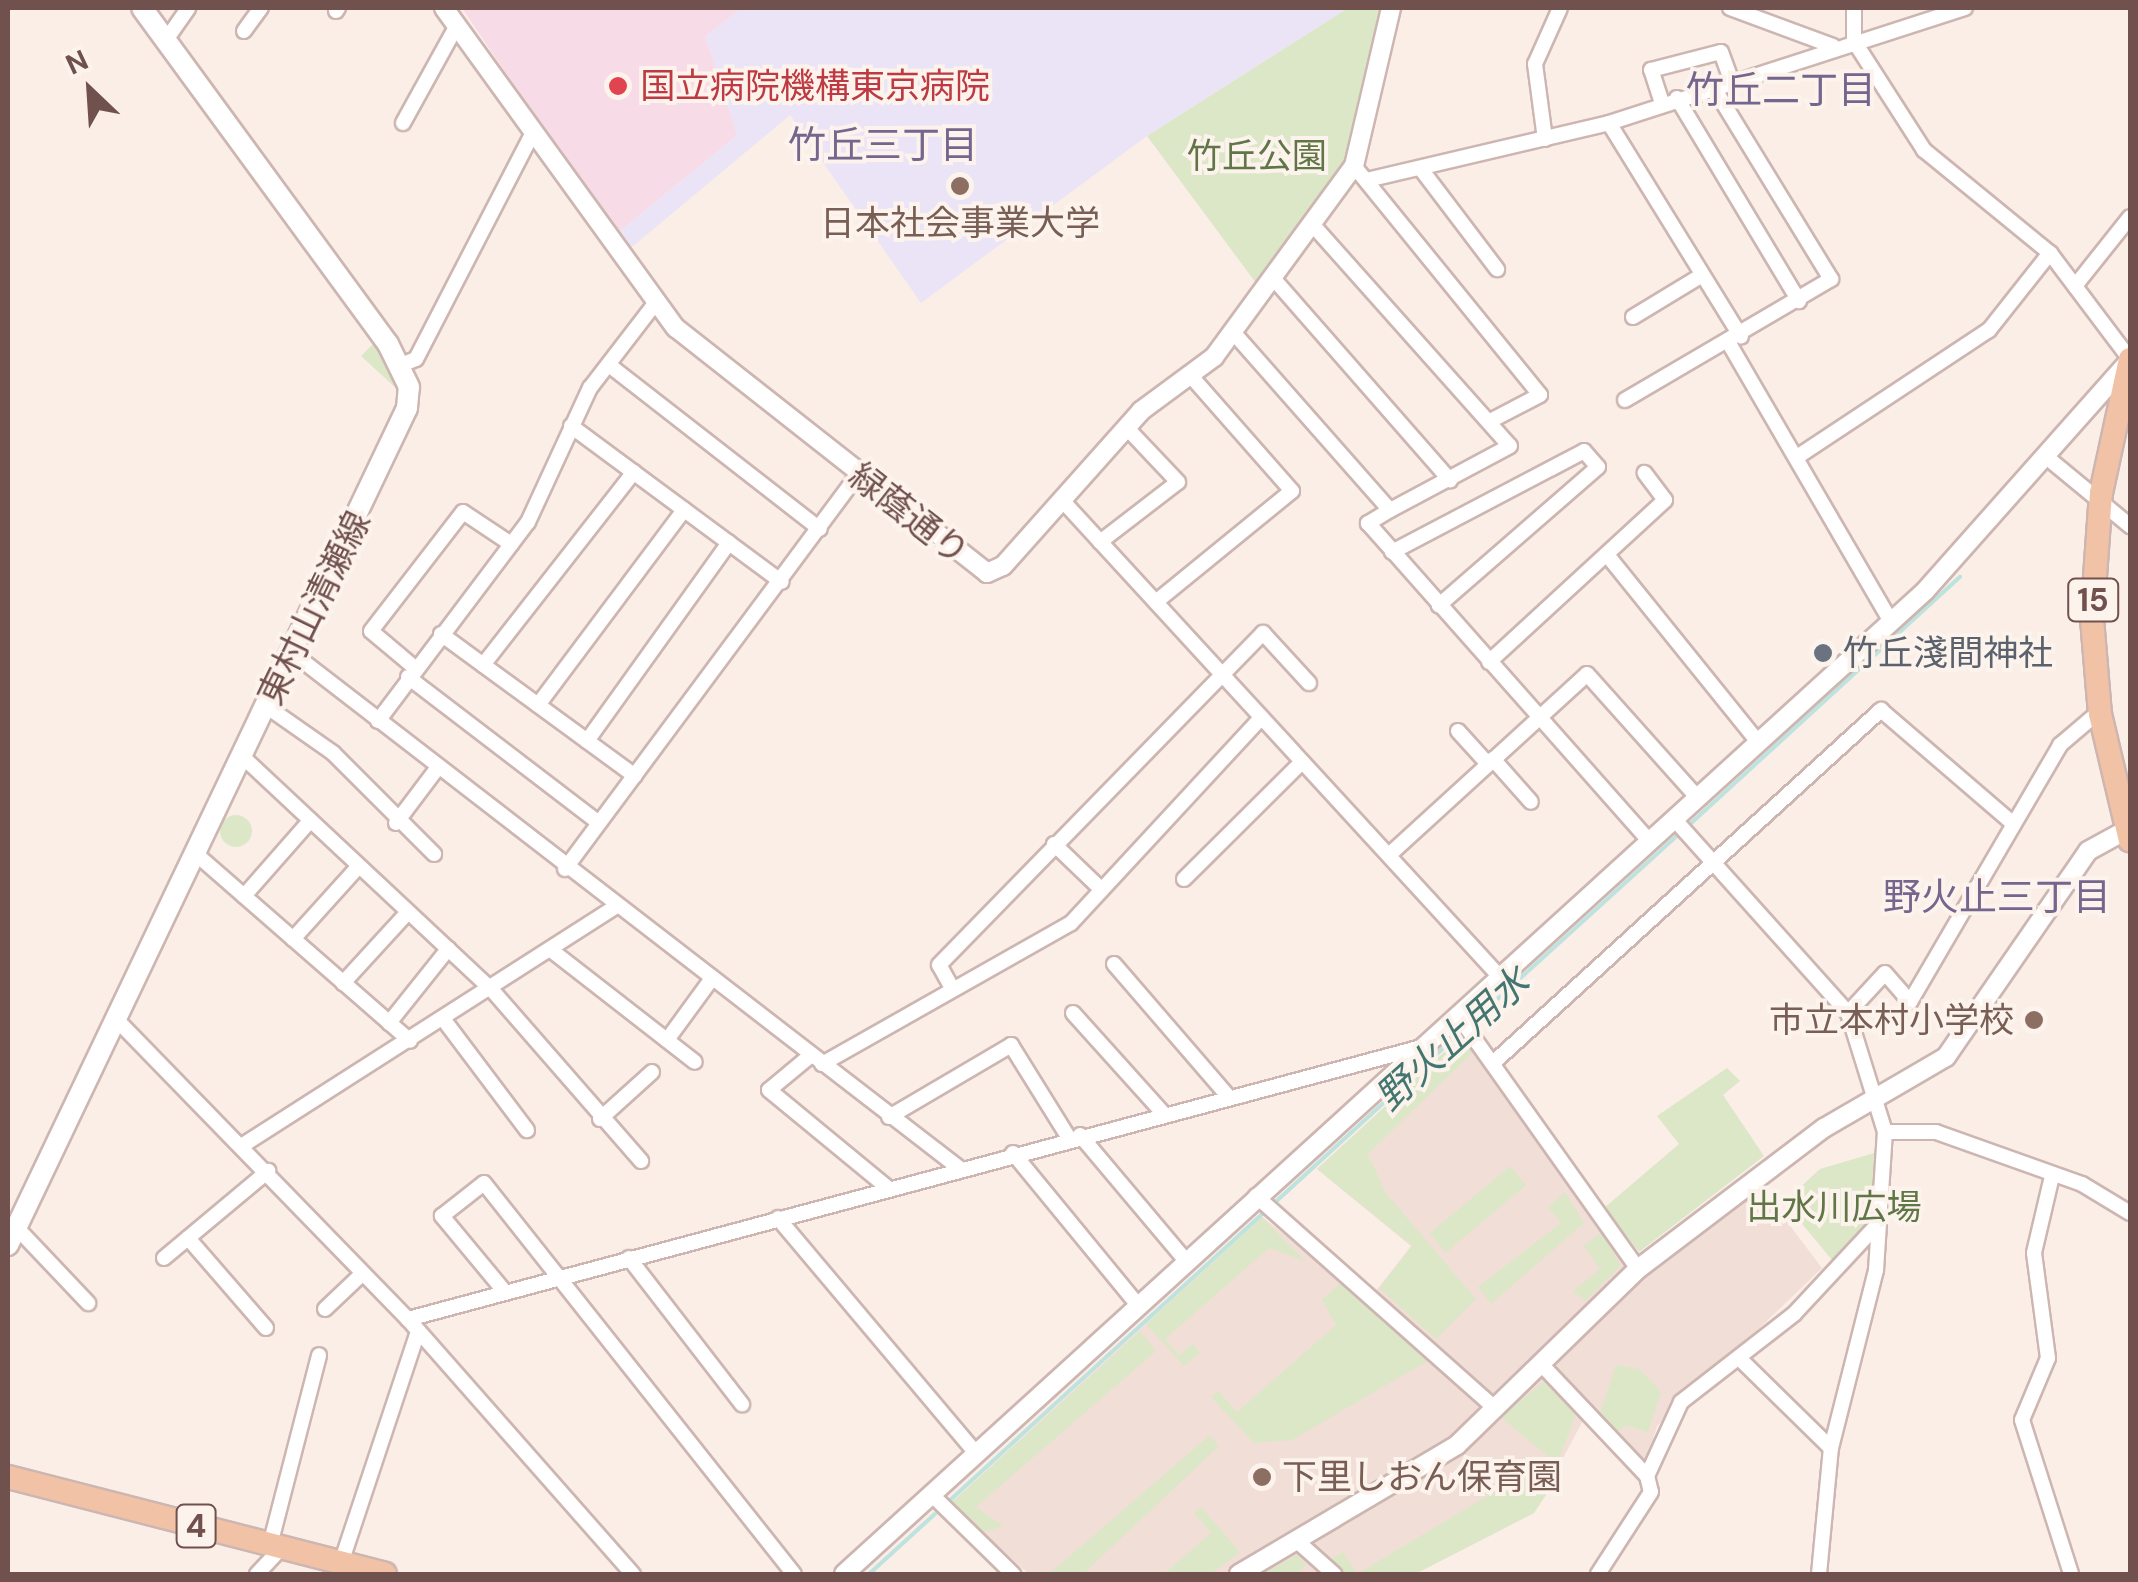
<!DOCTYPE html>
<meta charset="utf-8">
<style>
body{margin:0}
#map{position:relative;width:2138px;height:1582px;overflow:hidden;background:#faeee7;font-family:"DM Sans","Noto Sans JP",sans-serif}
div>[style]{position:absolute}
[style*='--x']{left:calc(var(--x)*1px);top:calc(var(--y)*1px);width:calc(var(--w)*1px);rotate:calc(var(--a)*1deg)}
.residential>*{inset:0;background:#f1ded6}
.education>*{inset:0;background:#ebe4f7}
.medical>*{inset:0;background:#f7dbe6}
.green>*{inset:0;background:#dce7c7;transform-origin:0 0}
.round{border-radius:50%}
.stream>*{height:4px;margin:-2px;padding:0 2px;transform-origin:2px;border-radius:2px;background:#bee2de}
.roads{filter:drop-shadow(2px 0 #cdb6b1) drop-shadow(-2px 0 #cdb6b1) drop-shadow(0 2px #cdb6b1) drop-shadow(0 -2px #cdb6b1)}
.minor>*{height:14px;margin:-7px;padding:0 7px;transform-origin:7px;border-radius:7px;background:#fff}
.tertiary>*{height:18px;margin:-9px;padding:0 9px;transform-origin:9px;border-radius:9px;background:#fff}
.secondary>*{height:20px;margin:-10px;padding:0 10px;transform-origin:10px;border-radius:10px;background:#fff}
.primary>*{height:22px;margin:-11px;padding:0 11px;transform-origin:11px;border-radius:11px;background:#f2c2a6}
.dots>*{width:28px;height:28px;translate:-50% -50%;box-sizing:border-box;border:5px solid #fdf3ed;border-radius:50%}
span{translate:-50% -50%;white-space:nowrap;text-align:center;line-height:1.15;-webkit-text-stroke:8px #fdf3ed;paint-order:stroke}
.shield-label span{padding:2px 8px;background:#fdf3ed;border:2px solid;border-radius:8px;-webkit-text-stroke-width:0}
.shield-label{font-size:32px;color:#71514e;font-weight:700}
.health-label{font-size:35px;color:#be3a42}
.left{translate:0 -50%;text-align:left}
.park-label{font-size:35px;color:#617647}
.education-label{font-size:35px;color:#785e54}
.right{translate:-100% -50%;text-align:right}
.street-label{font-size:35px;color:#71514e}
.worship-label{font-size:35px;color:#5b616d}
.neighbourhood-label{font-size:38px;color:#76668d}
.water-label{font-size:38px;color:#437670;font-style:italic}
.frame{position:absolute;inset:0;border:10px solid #71514e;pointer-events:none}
.north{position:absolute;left:40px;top:40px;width:100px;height:100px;-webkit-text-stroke:8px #fdf3ed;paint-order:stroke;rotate:335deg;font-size:28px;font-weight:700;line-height:40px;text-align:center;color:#71514e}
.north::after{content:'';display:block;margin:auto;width:35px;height:45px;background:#71514e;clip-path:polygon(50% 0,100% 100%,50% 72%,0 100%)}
</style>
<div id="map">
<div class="residential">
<i style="clip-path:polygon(1463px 1035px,1636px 1276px,1756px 1181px,1822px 1268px,1657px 1426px,1645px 1465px,1589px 1409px,1534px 1513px,1415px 1574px,1029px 1574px,950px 1504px,1262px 1217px,1369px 1300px,1411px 1246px,1317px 1169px)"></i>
</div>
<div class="education">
<i style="clip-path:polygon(742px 8px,1348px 8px,1147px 136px,921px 303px,790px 115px,626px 252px,615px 235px,737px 135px,705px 36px)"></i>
</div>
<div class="medical">
<i style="clip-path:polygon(462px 8px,742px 8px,705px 36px,737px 135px,615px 235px)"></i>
</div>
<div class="green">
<i style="clip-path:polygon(1348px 8px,1381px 8px,1346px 166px,1256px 283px,1147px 136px)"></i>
<i style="clip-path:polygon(373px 344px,384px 358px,398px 390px,361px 356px)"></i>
<i class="round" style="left:220px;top:815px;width:32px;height:32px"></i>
<i style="clip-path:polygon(1463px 1035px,1474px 1051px,1368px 1154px,1385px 1192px,1476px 1299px,1436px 1339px,1379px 1288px,1412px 1246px,1317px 1169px)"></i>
<i style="clip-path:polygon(1727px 1068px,1740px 1081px,1723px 1095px,1764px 1156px,1639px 1252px,1604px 1208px,1679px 1144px,1657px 1116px)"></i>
<i style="clip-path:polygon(1881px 1151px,1870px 1224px,1832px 1260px,1784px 1202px,1820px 1169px)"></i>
<i style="left:1510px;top:1166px;width:25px;height:105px;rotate:50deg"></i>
<i style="clip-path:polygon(1565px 1192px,1584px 1223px,1491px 1304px,1478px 1287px,1561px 1223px,1548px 1207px)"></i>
<i style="clip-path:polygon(1262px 1217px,1305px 1261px,1269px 1248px,1165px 1339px,1179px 1355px,1193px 1344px,1200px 1353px,1184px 1366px,1146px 1324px)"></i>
<i style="clip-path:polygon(1601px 1232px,1621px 1266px,1585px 1301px,1573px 1291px,1600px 1269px,1584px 1246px)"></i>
<i style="clip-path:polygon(1343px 1281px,1429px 1360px,1292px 1440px,1254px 1443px,1211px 1397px,1218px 1391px,1237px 1412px,1336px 1325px,1322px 1300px)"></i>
<i style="clip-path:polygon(1140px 1331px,1156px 1351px,976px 1507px,1003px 1526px,982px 1533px,950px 1504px)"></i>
<i style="clip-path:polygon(1616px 1365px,1639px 1369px,1661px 1392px,1648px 1432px,1626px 1425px,1618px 1432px,1600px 1413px)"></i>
<i style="clip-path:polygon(1546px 1380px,1578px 1409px,1557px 1464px,1501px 1417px)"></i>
<i style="clip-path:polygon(1210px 1435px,1219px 1446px,1083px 1574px,1049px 1574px)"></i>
<i style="clip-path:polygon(1542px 1463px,1554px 1483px,1534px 1513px,1415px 1574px,1342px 1574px,1329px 1561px,1343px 1552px,1357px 1574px)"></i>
<i style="clip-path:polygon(1201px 1507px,1240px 1552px,1211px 1574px,1164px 1574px,1211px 1533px,1194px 1513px)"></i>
<i style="clip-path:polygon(1297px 1555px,1306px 1564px,1297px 1574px,1262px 1574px)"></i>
</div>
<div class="stream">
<i style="--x:1688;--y:826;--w:369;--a:-42.5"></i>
<i style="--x:1470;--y:1024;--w:285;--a:-42.3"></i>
<i style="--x:947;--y:1503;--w:700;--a:-42.51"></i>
<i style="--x:869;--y:1574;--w:89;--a:-42.3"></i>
</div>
<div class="roads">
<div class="minor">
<i style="--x:1730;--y:8;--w:110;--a:20.3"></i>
<i style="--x:1854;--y:8;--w:33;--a:90"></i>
<i style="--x:1854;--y:41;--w:130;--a:57.3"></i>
<i style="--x:1924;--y:150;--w:163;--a:39.3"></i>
<i style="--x:2050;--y:253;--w:133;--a:53"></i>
<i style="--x:336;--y:11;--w:4;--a:-56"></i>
<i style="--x:244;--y:31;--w:29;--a:-54"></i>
<i style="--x:166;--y:40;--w:39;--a:-55"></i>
<i style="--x:1677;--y:98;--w:237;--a:59"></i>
<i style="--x:1662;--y:103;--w:35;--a:-108"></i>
<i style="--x:1651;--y:70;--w:72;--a:-14.4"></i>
<i style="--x:1721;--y:52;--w:29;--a:70"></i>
<i style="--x:403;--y:123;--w:110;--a:-61.1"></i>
<i style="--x:1609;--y:123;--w:251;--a:58.3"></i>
<i style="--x:1545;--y:139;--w:76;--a:-97.6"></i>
<i style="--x:1535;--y:64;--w:61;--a:-65.9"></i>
<i style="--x:1354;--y:166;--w:295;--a:50.9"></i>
<i style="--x:1540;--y:395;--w:56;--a:152.5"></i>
<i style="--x:1421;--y:169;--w:126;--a:52.8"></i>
<i style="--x:1371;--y:179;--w:244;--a:-13.2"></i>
<i style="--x:1609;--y:123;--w:374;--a:-17.9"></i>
<i style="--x:1312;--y:224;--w:297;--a:48.3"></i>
<i style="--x:1510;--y:446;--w:136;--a:151.9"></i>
<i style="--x:1273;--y:278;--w:269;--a:48.8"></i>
<i style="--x:2075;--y:286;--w:88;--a:-51.4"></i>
<i style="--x:1633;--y:317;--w:81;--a:-31.3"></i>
<i style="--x:1233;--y:332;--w:237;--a:48.6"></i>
<i style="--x:1390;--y:510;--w:26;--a:149"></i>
<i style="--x:1368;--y:523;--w:426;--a:48.5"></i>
<i style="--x:1730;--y:345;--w:320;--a:59.8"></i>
<i style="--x:401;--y:365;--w:16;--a:-22"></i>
<i style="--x:416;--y:359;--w:253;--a:-62.7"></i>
<i style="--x:609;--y:365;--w:267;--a:37.9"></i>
<i style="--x:1625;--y:400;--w:239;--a:-30.4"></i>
<i style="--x:1831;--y:279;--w:228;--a:-121.5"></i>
<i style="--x:571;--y:426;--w:262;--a:36.5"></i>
<i style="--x:2044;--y:455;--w:112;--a:39.5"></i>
<i style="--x:1797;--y:457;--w:230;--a:-33.5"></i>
<i style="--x:1989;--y:330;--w:98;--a:-51.6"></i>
<i style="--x:1061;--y:499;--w:650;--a:47.43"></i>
<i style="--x:1100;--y:542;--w:98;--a:-37.6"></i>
<i style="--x:1178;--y:482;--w:76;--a:-133.4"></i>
<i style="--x:1392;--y:552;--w:217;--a:-27.7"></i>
<i style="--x:1584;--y:451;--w:21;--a:49"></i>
<i style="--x:1598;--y:467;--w:211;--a:139"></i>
<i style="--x:1608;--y:556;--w:240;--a:51.1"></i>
<i style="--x:1157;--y:601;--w:174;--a:-39.2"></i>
<i style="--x:1292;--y:491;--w:153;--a:-131.3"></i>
<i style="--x:441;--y:634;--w:240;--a:36.2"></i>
<i style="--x:291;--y:652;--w:844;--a:37.68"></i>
<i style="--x:1489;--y:662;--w:239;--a:-42.6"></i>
<i style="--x:1665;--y:500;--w:34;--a:-127"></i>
<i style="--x:483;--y:665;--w:245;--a:-52"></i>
<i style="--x:415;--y:668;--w:57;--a:-139.9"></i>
<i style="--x:371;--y:631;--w:150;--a:-52.3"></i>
<i style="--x:463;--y:512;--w:58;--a:33.7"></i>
<i style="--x:408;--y:677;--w:240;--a:37.4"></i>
<i style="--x:538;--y:705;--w:244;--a:-53.2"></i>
<i style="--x:266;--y:706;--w:82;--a:35"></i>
<i style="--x:333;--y:753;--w:143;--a:45"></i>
<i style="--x:378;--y:721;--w:249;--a:-53"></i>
<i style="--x:528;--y:522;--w:148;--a:-65.2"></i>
<i style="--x:590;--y:388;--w:105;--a:-52.4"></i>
<i style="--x:1458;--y:731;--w:43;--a:47.8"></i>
<i style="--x:587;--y:741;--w:244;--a:-54.4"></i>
<i style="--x:243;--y:757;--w:341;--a:43.1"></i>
<i style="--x:492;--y:990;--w:227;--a:48.9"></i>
<i style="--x:1493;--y:759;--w:57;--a:48.5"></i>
<i style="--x:1675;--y:820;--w:259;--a:48.1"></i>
<i style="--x:1848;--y:1013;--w:125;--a:72.7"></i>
<i style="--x:1885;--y:1132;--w:51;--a:0"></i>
<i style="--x:1936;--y:1132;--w:155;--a:19.6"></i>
<i style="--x:2082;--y:1184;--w:56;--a:31.1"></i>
<i style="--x:396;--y:823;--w:66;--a:-53"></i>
<i style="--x:1054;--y:844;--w:66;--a:43.8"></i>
<i style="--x:196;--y:854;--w:284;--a:41.1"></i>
<i style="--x:1389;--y:855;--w:268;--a:-42.4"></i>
<i style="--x:1587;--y:674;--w:166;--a:48.2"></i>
<i style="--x:565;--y:869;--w:491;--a:-53.4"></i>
<i style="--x:1184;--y:879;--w:166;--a:-44.8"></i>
<i style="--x:244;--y:896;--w:98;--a:-48.7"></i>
<i style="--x:293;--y:939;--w:97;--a:-47.9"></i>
<i style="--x:551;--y:950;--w:182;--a:37.9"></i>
<i style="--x:1114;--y:964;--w:173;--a:49.2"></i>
<i style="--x:343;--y:983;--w:96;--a:-47.5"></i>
<i style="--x:952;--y:988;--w:26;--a:-119"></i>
<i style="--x:939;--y:965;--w:464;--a:-45.7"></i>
<i style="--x:1263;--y:633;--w:68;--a:47.4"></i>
<i style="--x:1073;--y:1013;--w:135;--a:48"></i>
<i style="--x:1848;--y:1013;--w:54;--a:-47.2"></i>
<i style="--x:1885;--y:973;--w:38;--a:49"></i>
<i style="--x:1910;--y:1002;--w:298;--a:-59.7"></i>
<i style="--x:2060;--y:745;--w:52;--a:-40.4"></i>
<i style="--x:1459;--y:1017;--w:309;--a:54.6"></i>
<i style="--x:116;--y:1019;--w:419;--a:45.8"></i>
<i style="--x:408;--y:1319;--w:340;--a:48.6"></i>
<i style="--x:444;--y:1020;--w:138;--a:53"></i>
<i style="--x:389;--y:1023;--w:95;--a:-51.4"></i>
<i style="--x:667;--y:1040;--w:73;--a:-53.9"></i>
<i style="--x:810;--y:1056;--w:53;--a:140.3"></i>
<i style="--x:769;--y:1090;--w:154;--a:39.5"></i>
<i style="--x:1493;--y:1063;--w:525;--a:-42.3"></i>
<i style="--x:1881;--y:710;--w:172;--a:40.7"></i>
<i style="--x:822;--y:1064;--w:286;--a:-29.5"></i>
<i style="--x:1071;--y:923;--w:280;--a:-47.2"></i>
<i style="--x:889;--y:1117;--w:142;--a:-30.5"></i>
<i style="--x:1011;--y:1045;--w:110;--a:58.1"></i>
<i style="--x:600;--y:1119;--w:70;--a:-42.1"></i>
<i style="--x:1080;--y:1135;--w:165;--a:49.9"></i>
<i style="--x:243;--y:1145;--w:440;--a:-32.6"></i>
<i style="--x:1013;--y:1153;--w:197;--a:50.6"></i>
<i style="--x:2052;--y:1176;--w:79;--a:103.2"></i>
<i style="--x:2034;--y:1253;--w:106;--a:82.4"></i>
<i style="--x:2048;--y:1358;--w:67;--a:112.8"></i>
<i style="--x:2022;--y:1420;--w:162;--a:72.3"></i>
<i style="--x:1256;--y:1196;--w:321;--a:41.6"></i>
<i style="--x:778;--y:1218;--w:307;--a:49.9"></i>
<i style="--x:16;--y:1227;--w:105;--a:46.5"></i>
<i style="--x:188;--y:1238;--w:119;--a:49.1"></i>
<i style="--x:164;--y:1258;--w:136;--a:-39.9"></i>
<i style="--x:629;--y:1258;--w:185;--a:52.3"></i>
<i style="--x:505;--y:1292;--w:99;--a:-129.7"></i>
<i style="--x:442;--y:1216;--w:53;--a:-38.2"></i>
<i style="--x:484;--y:1183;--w:499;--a:51.6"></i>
<i style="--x:325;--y:1309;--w:52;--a:-43.5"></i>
<i style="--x:408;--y:1319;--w:1057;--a:-15.02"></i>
<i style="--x:1741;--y:1360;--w:126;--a:44.4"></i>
<i style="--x:1542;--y:1365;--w:153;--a:46.6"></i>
<i style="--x:1647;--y:1476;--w:16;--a:76"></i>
<i style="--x:1651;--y:1492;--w:98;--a:122.9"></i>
<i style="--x:1647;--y:1476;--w:81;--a:-65.3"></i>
<i style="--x:1681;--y:1402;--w:143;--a:-37.9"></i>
<i style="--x:1794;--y:1314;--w:122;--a:-47"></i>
<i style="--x:931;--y:1494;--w:115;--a:44.3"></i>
<i style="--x:1297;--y:1541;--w:50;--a:41.7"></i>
<i style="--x:270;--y:1545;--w:196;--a:-75.5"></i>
<i style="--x:341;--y:1563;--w:244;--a:-71.6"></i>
<i style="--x:257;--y:1574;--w:35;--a:-47"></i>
<i style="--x:1819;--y:1574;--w:127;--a:-84.6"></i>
<i style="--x:1831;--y:1448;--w:184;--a:-75.8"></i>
<i style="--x:1876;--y:1270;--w:138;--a:-86.3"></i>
</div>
<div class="tertiary">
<i style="--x:444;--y:8;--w:395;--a:54.1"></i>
<i style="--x:676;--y:328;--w:396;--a:38.2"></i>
<i style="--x:987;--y:573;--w:17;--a:-24"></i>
<i style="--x:1003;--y:566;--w:208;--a:-48.3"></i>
<i style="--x:1141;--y:411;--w:91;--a:-36.5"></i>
<i style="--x:1214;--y:357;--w:237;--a:-53.8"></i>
<i style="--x:1354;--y:166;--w:162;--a:-76.8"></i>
<i style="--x:844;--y:1574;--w:1461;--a:-42.28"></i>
<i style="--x:1925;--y:591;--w:309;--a:-48.4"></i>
<i style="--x:1239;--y:1574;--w:253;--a:-30.6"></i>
<i style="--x:1457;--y:1445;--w:252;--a:-44.2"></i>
<i style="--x:1638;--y:1269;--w:233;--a:-37.2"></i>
<i style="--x:1824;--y:1128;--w:141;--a:-30.2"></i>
<i style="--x:1946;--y:1057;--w:250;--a:-55.4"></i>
<i style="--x:2088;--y:851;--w:46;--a:-28.8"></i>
</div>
<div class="secondary">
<i style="--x:8;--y:1245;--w:927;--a:-64.51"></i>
<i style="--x:407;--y:408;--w:21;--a:-85"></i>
<i style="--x:409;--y:387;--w:48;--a:-116"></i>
<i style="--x:388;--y:344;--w:416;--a:-126.2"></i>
</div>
<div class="primary">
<i style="--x:2130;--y:359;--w:137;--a:102.2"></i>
<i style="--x:2101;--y:493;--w:126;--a:94.1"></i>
<i style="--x:2092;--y:619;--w:95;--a:85.2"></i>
<i style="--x:2100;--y:714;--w:130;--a:76.7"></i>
<i style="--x:8;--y:1477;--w:389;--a:14.4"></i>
</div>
</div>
<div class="dots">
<i style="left:618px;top:86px;background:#e0444e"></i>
<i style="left:960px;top:186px;background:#8d6e63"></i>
<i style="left:1823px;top:653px;background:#6b7280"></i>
<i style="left:2034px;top:1020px;background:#8d6e63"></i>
<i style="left:1262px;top:1477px;background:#8d6e63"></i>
</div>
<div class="shield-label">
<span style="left:2093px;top:600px">15</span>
<span style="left:196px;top:1526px">4</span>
</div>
<div class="health-label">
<span class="left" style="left:640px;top:86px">国立病院機構東京病院</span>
</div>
<div class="park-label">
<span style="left:1257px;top:156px">竹丘公園</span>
<span style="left:1834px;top:1207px">出水川広場</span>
</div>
<div class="education-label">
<span style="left:960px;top:223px">日本社会事業大学</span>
<span class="right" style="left:2014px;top:1020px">市立本村小学校</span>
<span class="left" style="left:1282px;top:1477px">下里しおん保育園</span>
</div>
<div class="street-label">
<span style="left:909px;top:514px;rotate:38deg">緑蔭通り</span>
<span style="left:314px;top:608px;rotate:-64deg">東村山清瀬線</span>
</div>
<div class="worship-label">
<span class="left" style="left:1843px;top:653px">竹丘淺間神社</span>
</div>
<div class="neighbourhood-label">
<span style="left:1781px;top:91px">竹丘二丁目</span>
<span style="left:883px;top:146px">竹丘三丁目</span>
<span style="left:1997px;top:898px">野火止三丁目</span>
</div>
<div class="water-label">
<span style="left:1453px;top:1040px;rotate:-42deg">野火止用水</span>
</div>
<div class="frame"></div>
<div class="north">N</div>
</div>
